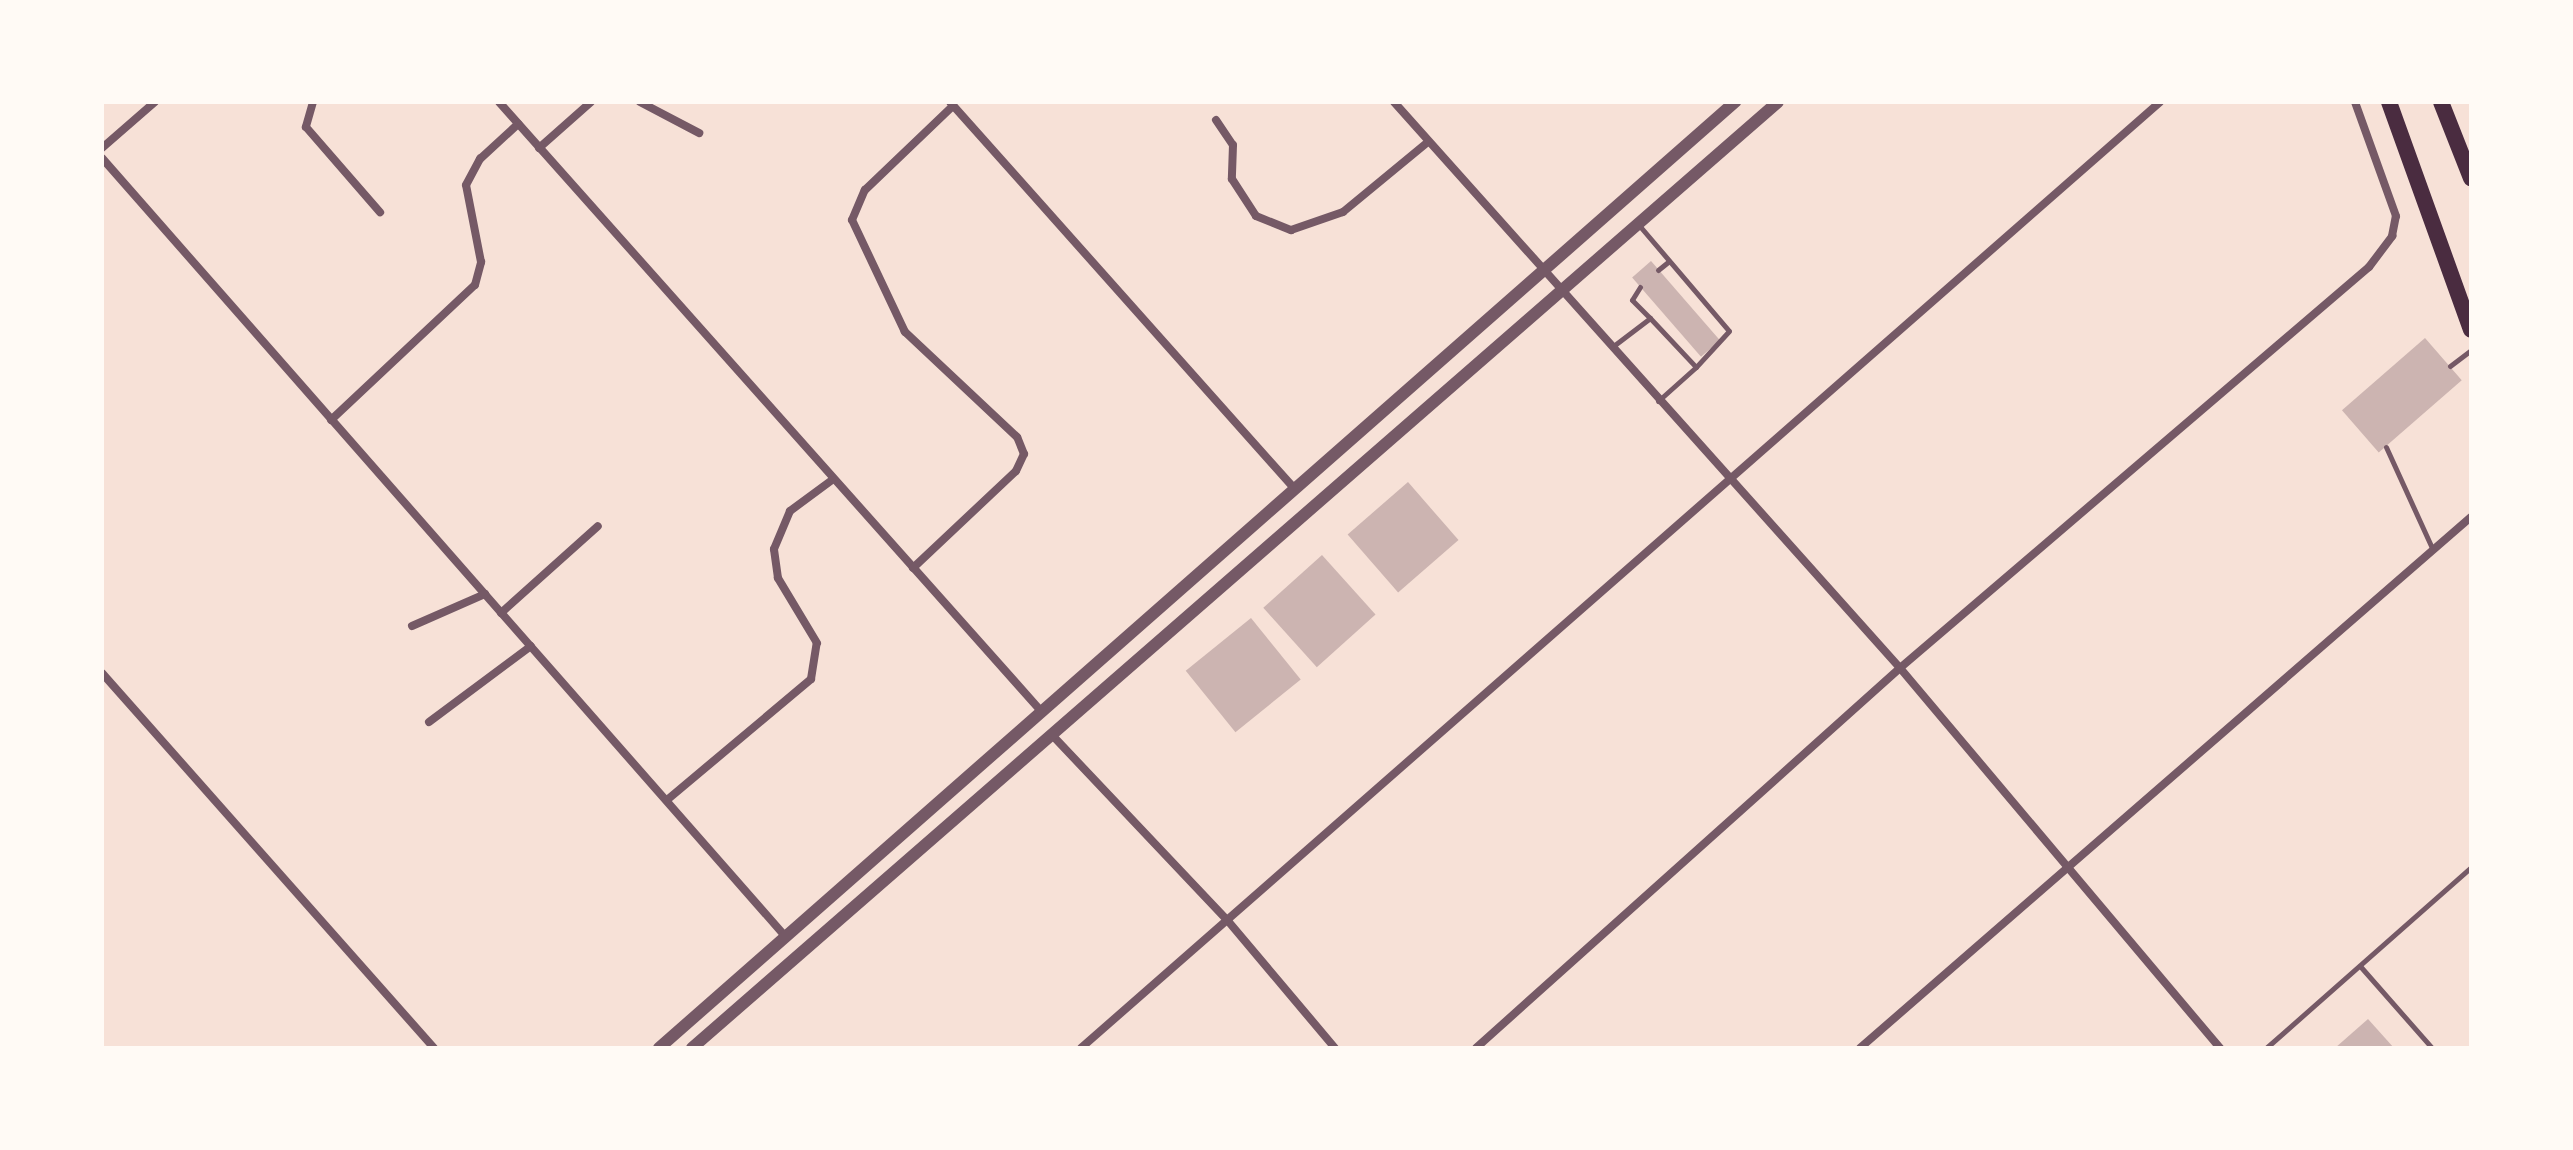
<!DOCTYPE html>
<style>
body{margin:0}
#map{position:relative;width:2573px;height:1150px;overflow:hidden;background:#f7e1d7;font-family:"Public Sans",sans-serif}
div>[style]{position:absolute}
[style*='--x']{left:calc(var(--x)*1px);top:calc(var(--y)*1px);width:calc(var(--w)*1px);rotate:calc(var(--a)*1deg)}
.building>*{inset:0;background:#ccb4b1;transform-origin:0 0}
.service>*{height:5px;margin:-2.5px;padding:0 2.5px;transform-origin:2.5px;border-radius:2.5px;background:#755966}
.minor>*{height:8px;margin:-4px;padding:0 4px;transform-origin:4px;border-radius:4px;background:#755966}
.tertiary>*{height:12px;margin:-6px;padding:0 6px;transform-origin:6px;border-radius:6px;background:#755966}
.primary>*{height:16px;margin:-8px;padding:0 8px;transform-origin:8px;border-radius:8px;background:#4a2c40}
span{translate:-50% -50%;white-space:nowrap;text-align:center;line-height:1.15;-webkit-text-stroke:6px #fffaf5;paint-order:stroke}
.frame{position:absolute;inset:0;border:104px solid #fffaf5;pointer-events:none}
</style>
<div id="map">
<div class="building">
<i style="left:1651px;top:261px;width:105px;height:25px;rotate:49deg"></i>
<i style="left:2425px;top:338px;width:56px;height:110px;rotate:49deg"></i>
<i style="left:1408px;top:482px;width:77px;height:80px;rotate:49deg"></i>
<i style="left:1322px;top:555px;width:80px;height:79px;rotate:48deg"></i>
<i style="left:1251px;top:618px;width:79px;height:84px;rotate:51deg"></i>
<i style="clip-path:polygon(2368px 1019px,2394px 1048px,2335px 1048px)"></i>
</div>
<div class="service">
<i style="--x:1638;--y:224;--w:140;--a:49.6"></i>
<i style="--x:1729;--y:331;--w:49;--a:132.5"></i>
<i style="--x:1658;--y:270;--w:14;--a:-39"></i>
<i style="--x:1640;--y:287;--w:15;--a:122"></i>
<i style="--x:1632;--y:300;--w:25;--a:45"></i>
<i style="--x:1612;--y:347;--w:48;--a:-37.3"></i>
<i style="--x:1650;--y:318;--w:67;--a:46.8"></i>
<i style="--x:1696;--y:367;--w:51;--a:138.2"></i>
<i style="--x:2450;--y:366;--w:26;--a:-37"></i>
<i style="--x:2386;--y:447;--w:111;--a:65.5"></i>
<i style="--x:2360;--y:966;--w:109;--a:48.7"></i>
<i style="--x:2266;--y:1048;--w:273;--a:-41.4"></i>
</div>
<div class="minor">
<i style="--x:313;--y:102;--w:26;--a:106"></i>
<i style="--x:306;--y:127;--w:113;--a:49"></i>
<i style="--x:499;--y:102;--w:815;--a:48.33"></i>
<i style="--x:640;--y:102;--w:67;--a:27.7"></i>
<i style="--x:950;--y:102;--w:516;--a:48.3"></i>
<i style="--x:1394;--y:102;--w:759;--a:48.2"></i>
<i style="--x:1900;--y:668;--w:497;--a:49.9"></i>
<i style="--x:1216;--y:120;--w:30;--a:56"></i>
<i style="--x:1233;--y:145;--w:34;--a:92"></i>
<i style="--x:1232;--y:179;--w:44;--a:57"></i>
<i style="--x:1256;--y:216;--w:38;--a:22"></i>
<i style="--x:1291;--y:230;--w:55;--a:-19.1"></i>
<i style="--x:1343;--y:212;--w:110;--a:-39.5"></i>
<i style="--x:102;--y:148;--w:70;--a:-41"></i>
<i style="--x:539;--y:148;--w:69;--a:-41.5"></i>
<i style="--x:102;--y:158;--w:1037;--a:48.72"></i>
<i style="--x:331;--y:420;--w:197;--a:-43.2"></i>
<i style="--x:475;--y:285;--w:24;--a:-75"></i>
<i style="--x:481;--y:262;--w:78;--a:-101"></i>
<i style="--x:466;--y:185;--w:30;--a:-62"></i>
<i style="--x:480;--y:159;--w:52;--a:-42.6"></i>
<i style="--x:913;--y:568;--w:141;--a:-43.3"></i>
<i style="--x:1016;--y:471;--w:19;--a:-65"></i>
<i style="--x:1024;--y:454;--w:18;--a:-112"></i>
<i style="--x:1017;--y:437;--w:154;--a:-136.8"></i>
<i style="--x:905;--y:332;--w:124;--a:-115.3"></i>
<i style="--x:852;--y:220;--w:33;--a:-67"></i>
<i style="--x:865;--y:190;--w:122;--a:-43.7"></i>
<i style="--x:501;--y:613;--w:130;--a:-41.9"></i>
<i style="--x:412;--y:626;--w:80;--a:-23.7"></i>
<i style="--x:102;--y:673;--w:501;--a:48.48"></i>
<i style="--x:429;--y:722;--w:127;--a:-36.7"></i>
<i style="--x:1053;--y:736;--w:255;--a:46.6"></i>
<i style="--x:1228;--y:921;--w:166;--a:49.9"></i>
<i style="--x:667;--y:800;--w:188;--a:-40"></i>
<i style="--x:811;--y:679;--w:36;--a:-81"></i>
<i style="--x:817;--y:643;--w:76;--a:-121"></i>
<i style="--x:778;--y:578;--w:29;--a:-98"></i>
<i style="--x:774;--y:549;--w:41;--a:-67.2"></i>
<i style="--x:790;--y:511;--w:52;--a:-36.4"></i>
<i style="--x:1081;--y:1048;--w:1435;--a:-41.24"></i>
<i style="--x:1476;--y:1048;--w:569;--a:-41.87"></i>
<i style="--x:1900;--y:668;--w:617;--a:-40.53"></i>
<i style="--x:2369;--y:267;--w:39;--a:-53"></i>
<i style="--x:2392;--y:236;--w:20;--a:-79"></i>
<i style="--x:2396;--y:216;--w:121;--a:-109.8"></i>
<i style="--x:1860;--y:1048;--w:809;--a:-40.99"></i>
</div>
<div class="tertiary">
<i style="--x:659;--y:1048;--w:1433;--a:-41.32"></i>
<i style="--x:692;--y:1048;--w:1440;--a:-41.06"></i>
</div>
<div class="primary">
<i style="--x:2389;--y:102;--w:242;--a:70.2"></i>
<i style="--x:2441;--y:102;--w:82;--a:68.5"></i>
</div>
<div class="frame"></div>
</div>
